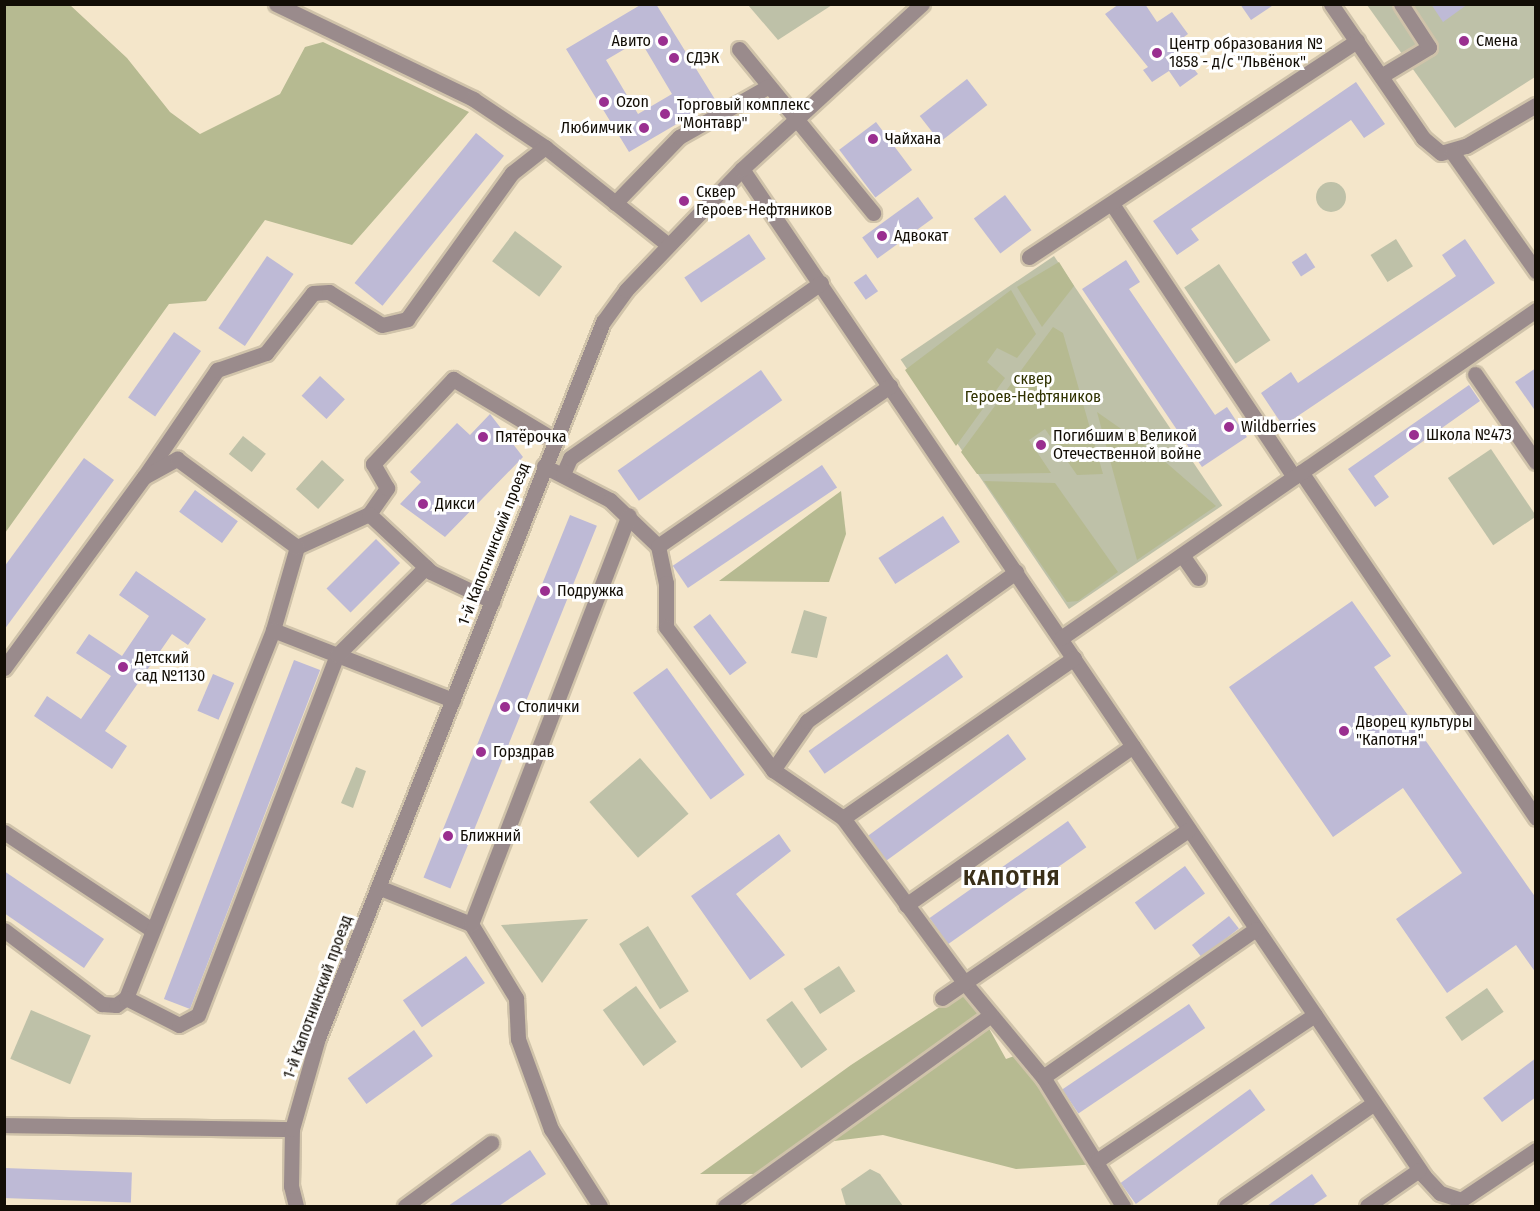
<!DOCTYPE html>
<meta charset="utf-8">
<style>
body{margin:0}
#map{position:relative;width:1540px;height:1211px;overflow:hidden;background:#f4e6ca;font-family:"Fira Sans Condensed",sans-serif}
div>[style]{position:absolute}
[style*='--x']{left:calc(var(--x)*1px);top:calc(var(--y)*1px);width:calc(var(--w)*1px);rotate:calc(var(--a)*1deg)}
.green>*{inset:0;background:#bec1a8;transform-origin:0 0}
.round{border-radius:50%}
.forest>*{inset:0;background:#b6ba91}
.building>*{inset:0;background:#bebad6;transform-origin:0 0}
.roads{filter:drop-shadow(2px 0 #d0c3aa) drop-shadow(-2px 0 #d0c3aa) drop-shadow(0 2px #d0c3aa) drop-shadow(0 -2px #d0c3aa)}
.minor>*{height:15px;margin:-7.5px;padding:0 7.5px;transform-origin:7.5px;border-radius:7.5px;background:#9a8b8c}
.dots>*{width:16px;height:16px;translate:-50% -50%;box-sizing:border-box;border:3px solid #fff;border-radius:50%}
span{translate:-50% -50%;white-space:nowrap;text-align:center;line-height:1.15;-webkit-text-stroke:6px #fff;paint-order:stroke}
.poi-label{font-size:16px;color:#120d05}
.right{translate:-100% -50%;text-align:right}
.left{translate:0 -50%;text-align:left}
.park-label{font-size:16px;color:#303200}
.street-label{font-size:16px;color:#120d05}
.district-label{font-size:22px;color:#3a2f18;font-weight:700;letter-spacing:1.5px}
.frame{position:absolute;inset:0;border:6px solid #120d05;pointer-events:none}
</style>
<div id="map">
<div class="green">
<i style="clip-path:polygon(748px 5px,832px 5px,778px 40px)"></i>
<i style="clip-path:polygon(1367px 5px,1535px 5px,1535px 77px,1455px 128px)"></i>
<i class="round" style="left:1316px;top:182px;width:30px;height:30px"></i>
<i style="left:515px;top:231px;width:59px;height:38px;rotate:37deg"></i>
<i style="left:1396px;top:239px;width:32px;height:30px;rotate:58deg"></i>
<i style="left:1054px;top:256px;width:301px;height:185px;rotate:56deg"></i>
<i style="left:1219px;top:264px;width:92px;height:42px;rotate:56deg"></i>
<i style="left:243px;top:436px;width:29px;height:23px;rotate:38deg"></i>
<i style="left:1491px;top:449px;width:81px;height:52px;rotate:56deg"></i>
<i style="left:322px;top:460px;width:30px;height:39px;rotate:42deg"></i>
<i style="clip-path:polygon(804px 610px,827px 617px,817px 658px,791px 653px)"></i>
<i style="left:640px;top:758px;width:74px;height:67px;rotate:49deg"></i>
<i style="clip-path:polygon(356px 767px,366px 771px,353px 808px,341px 803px)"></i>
<i style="clip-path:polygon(588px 919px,542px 983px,501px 925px)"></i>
<i style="left:648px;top:926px;width:77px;height:34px;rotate:58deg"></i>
<i style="left:839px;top:966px;width:30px;height:42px;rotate:57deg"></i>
<i style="left:636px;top:986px;width:69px;height:41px;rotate:54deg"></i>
<i style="left:1487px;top:988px;width:29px;height:51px;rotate:55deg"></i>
<i style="left:792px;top:1001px;width:60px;height:32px;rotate:54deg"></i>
<i style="left:31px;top:1010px;width:65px;height:53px;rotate:23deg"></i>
<i style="clip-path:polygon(870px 1169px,880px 1174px,903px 1206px,846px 1206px,841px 1189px)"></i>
</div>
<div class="forest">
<i style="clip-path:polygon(5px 4px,70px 5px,127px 58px,170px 112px,200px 134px,280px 94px,305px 47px,323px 42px,469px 112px,352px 245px,265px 220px,206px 301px,169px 304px,5px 533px)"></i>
<i style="clip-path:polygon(1059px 262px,1074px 286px,1042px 327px,1017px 287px)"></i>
<i style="clip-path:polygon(1011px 290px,1036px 334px,1017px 358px,997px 348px,987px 362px,1005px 378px,956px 446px,905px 370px)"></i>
<i style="clip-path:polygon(1053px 327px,1063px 333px,1103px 474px,1077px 475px,1045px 429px,1029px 440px,1051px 473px,977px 474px,961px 452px)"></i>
<i style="clip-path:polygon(1097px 412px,1154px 452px,1216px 506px,1137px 560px)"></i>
<i style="clip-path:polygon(984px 481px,1055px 483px,1118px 572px,1078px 601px,1067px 602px)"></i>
<i style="clip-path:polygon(841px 491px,846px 534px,829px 582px,719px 581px)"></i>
<i style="clip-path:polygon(971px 996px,1006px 1059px,1017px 1055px,1099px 1164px,1016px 1169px,883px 1135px,802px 1145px,763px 1174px,700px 1174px,851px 1065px,955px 997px)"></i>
</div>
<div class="building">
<i style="clip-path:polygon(evenodd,642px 4px,656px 4px,716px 101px,629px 152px,566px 49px,642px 4px,640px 40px,672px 94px,638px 114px,606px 60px,640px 40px)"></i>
<i style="clip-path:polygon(1119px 4px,1145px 4px,1157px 22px,1172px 12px,1188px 34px,1170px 47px,1185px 67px,1190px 64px,1198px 74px,1180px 87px,1169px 71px,1152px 82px,1143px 70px,1148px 67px,1105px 14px)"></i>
<i style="clip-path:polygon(1240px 4px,1275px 4px,1251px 20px)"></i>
<i style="clip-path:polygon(1431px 4px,1468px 4px,1443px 22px)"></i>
<i style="left:967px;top:79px;width:33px;height:60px;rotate:52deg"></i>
<i style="clip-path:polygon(1356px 82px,1385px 124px,1364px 138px,1351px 120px,1191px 229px,1199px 240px,1177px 255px,1153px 221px)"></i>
<i style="left:876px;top:122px;width:60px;height:46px;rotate:53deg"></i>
<i style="left:476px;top:133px;width:36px;height:193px;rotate:39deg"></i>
<i style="left:1005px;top:195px;width:44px;height:39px;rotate:53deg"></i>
<i style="left:918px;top:197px;width:26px;height:69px;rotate:54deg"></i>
<i style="left:749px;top:234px;width:30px;height:78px;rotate:56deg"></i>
<i style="clip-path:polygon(1465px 239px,1495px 283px,1283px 426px,1261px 393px,1291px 372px,1298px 383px,1456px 276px,1442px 255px)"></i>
<i style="left:1306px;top:253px;width:17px;height:17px;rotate:57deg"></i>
<i style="left:267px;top:256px;width:32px;height:87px;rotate:34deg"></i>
<i style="clip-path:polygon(1126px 260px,1140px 282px,1129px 289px,1215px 415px,1227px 407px,1247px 437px,1202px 467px,1082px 289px)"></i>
<i style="left:866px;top:274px;width:21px;height:15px;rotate:55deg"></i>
<i style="left:174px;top:332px;width:33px;height:80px;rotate:35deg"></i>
<i style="clip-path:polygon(1536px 368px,1536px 412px,1515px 382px)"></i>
<i style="left:761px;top:370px;width:37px;height:175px;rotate:55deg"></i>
<i style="left:320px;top:376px;width:34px;height:27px;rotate:43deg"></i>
<i style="clip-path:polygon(1469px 385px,1480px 401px,1374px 476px,1389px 497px,1375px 507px,1348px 469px)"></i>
<i style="clip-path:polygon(490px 414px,523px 457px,445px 537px,400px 504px,421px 482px,410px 472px,457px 423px,470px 435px)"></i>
<i style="clip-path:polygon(84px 458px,114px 480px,4px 630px,4px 567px)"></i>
<i style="left:822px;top:465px;width:27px;height:180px;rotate:56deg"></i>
<i style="left:195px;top:490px;width:53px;height:27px;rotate:36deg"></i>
<i style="left:570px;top:515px;width:29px;height:391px;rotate:22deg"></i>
<i style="left:943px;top:516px;width:31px;height:77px;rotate:57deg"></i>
<i style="left:376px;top:539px;width:34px;height:70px;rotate:45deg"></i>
<i style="clip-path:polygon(136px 571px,206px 619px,188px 645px,172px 634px,105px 731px,127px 746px,112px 769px,34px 716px,47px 696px,81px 719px,111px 676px,76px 653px,89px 634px,122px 656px,149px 616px,119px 595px)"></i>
<i style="clip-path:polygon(1352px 601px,1391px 656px,1374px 667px,1536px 898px,1536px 973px,1516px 945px,1447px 993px,1396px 919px,1462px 873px,1403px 788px,1333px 837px,1229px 687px)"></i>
<i style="left:710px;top:614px;width:61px;height:21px;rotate:53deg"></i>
<i style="left:947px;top:654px;width:28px;height:169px;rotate:55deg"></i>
<i style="left:294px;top:660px;width:28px;height:363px;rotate:21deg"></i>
<i style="left:667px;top:668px;width:132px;height:42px;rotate:54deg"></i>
<i style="left:213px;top:674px;width:23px;height:40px;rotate:23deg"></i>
<i style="left:1008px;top:734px;width:31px;height:173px;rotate:54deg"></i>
<i style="left:1068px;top:821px;width:32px;height:169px;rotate:55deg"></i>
<i style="clip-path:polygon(779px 834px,791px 851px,736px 894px,785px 955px,750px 980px,691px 896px)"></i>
<i style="left:1185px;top:866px;width:34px;height:62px;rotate:54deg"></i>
<i style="clip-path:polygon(4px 871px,104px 939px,84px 968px,4px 913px)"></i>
<i style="left:1229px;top:916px;width:16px;height:47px;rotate:52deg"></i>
<i style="left:466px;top:956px;width:33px;height:77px;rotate:55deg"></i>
<i style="left:1189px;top:1004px;width:29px;height:153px;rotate:56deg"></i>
<i style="left:414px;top:1030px;width:32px;height:82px;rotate:54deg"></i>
<i style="clip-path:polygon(1536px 1058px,1536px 1097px,1502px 1122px,1483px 1098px)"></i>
<i style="left:1250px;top:1089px;width:26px;height:160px;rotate:54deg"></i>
<i style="clip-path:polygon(530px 1150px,546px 1174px,499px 1206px,448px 1206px)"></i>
<i style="left:4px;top:1168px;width:128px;height:30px;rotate:2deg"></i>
<i style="clip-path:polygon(1312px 1174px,1327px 1196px,1312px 1206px,1267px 1206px)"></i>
</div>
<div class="roads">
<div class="minor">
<i style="--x:276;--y:4;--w:219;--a:25.7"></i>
<i style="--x:473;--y:99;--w:87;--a:33.7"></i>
<i style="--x:545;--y:147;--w:157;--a:38.5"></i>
<i style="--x:1331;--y:4;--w:163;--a:55.5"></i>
<i style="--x:1423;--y:138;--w:23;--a:40"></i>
<i style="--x:1441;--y:153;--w:26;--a:-16"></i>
<i style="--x:1466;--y:146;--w:81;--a:-30.4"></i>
<i style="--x:739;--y:49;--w:212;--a:50.7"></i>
<i style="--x:1381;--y:76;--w:56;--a:-31.1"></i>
<i style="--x:1429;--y:47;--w:51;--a:-123.1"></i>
<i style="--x:1452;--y:152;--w:146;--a:54.8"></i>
<i style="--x:742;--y:169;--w:1216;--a:55.89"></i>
<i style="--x:1424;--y:1176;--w:23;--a:47"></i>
<i style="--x:1440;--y:1193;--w:22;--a:18"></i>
<i style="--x:1461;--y:1200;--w:90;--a:-33.7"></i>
<i style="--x:615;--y:203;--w:92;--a:-45.9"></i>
<i style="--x:679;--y:137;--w:103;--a:-29.5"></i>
<i style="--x:1112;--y:204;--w:328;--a:56.3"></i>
<i style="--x:1029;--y:257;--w:393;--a:-33.4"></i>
<i style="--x:1475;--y:374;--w:107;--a:55.3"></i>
<i style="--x:544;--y:466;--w:74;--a:27.3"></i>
<i style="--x:610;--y:500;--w:66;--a:43.8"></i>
<i style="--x:658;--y:546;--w:38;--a:78"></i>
<i style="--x:666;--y:583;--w:44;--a:90"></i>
<i style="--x:666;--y:627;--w:179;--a:53.2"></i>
<i style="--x:773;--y:770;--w:85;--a:34.4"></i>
<i style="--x:843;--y:818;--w:204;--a:53.6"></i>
<i style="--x:964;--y:982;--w:124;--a:50.3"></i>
<i style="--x:1043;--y:1077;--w:152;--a:58.2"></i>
<i style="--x:1301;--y:472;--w:418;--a:55.8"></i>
<i style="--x:563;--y:474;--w:17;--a:-66"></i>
<i style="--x:570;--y:458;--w:306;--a:-34.9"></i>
<i style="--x:144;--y:477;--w:130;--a:-55.7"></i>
<i style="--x:217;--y:370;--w:52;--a:-19.1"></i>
<i style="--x:266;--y:353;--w:76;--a:-51.9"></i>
<i style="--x:313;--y:293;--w:16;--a:-4"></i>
<i style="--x:329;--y:292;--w:62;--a:31.9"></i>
<i style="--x:382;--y:325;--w:26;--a:-13"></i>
<i style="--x:407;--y:319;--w:180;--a:-54.3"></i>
<i style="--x:512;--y:173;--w:42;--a:-38.2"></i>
<i style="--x:369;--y:514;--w:32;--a:-55"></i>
<i style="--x:387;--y:488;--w:28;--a:-120"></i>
<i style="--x:373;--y:464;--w:117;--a:-46.7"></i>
<i style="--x:453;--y:379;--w:117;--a:31"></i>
<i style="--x:658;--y:546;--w:282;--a:-34.6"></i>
<i style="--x:1182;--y:555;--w:28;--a:55"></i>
<i style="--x:273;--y:630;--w:86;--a:-73.9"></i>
<i style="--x:297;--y:547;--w:79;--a:-24.6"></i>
<i style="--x:369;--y:514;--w:85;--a:43.1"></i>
<i style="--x:431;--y:572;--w:68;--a:25.4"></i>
<i style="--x:1061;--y:638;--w:577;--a:-34.63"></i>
<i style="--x:4;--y:668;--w:237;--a:-53.8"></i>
<i style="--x:144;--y:477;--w:38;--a:-29"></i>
<i style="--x:177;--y:459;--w:149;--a:36.3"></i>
<i style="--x:773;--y:770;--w:60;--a:-55.2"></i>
<i style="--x:807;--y:721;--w:257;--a:-35.5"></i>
<i style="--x:843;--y:818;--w:281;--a:-34.7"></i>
<i style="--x:4;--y:832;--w:174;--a:33.5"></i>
<i style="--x:378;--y:887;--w:100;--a:21.7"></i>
<i style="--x:471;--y:924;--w:87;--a:58.7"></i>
<i style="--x:516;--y:998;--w:41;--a:87.2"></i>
<i style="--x:518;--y:1039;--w:96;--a:69.9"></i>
<i style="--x:551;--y:1129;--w:91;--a:57.5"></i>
<i style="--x:906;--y:905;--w:277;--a:-35"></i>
<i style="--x:471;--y:924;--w:438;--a:-68.9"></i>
<i style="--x:4;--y:930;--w:123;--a:37.1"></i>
<i style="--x:102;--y:1004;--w:14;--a:4"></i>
<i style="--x:116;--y:1005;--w:12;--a:-35"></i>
<i style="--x:126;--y:998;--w:396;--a:-68.2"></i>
<i style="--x:273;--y:630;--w:193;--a:21.3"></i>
<i style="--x:126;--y:998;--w:59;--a:27"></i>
<i style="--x:179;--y:1025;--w:21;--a:-28"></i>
<i style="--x:198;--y:1015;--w:386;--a:-68.9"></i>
<i style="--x:337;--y:655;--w:125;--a:-44.7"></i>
<i style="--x:942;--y:998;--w:298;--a:-34.3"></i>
<i style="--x:1043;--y:1077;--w:259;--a:-34.8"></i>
<i style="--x:4;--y:1125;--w:288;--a:0.8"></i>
<i style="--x:1098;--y:1160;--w:261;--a:-33.8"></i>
<i style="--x:296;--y:1206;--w:21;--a:-104"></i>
<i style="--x:291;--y:1186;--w:57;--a:-89"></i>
<i style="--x:292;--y:1129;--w:95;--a:-74.1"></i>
<i style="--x:318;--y:1038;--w:771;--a:-68.3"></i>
<i style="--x:603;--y:322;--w:39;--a:-54"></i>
<i style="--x:626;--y:290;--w:168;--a:-46.2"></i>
<i style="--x:742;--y:169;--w:244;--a:-42.5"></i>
<i style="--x:405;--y:1206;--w:107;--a:-36.2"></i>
<i style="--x:725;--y:1206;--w:327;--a:-35.7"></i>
<i style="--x:1226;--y:1206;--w:180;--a:-34.8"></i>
<i style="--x:1367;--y:1206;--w:63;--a:-34.7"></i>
</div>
</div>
<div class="dots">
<i style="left:663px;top:41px;background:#9a2f90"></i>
<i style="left:1464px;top:41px;background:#9a2f90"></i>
<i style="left:1157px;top:53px;background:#9a2f90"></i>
<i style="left:674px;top:58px;background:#9a2f90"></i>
<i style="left:604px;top:102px;background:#9a2f90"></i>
<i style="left:665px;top:114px;background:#9a2f90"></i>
<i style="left:644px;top:128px;background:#9a2f90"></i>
<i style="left:873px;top:139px;background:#9a2f90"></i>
<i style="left:684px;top:201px;background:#9a2f90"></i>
<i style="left:882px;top:236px;background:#9a2f90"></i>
<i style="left:1229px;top:427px;background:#9a2f90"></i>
<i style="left:1414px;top:435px;background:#9a2f90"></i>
<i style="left:483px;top:437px;background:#9a2f90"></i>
<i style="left:1041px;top:445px;background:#9a2f90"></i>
<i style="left:423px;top:504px;background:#9a2f90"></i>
<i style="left:545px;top:591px;background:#9a2f90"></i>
<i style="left:123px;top:667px;background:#9a2f90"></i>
<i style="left:505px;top:707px;background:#9a2f90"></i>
<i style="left:1344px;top:731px;background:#9a2f90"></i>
<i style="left:481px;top:752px;background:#9a2f90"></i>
<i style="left:448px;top:836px;background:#9a2f90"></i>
</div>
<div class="poi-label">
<span class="right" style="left:651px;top:41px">Авито</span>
<span class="left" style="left:1476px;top:41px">Смена</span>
<span class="left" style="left:1169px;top:53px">Центр образования №<br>1858 - д/с "Львёнок"</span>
<span class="left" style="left:686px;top:58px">СДЭК</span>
<span class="left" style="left:616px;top:102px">Ozon</span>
<span class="left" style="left:677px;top:114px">Торговый комплекс<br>"Монтавр"</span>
<span class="right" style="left:632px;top:128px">Любимчик</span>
<span class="left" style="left:885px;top:139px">Чайхана</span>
<span class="left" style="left:696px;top:201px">Сквер<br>Героев-Нефтяников</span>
<span class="left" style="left:894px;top:236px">Адвокат</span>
<span class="left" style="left:1241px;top:427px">Wildberries</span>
<span class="left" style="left:1426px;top:435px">Школа №473</span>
<span class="left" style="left:1053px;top:445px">Погибшим в Великой<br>Отечественной войне</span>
<span class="left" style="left:495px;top:437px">Пятёрочка</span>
<span class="left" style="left:435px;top:504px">Дикси</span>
<span class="left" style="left:557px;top:591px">Подружка</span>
<span class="left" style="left:135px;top:667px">Детский<br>сад №1130</span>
<span class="left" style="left:517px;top:707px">Столички</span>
<span class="left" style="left:1356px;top:731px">Дворец культуры<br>"Капотня"</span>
<span class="left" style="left:493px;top:752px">Горздрав</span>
<span class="left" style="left:460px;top:836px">Ближний</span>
</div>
<div class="park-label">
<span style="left:1033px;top:388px">сквер<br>Героев-Нефтяников</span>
</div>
<div class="street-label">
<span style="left:494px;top:544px;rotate:-69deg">1-й Капотнинский проезд</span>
<span style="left:318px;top:997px;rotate:-70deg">1-й Капотнинский проезд</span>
</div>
<div class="district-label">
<span style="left:1012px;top:878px">КАПОТНЯ</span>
</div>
<div class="frame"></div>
</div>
